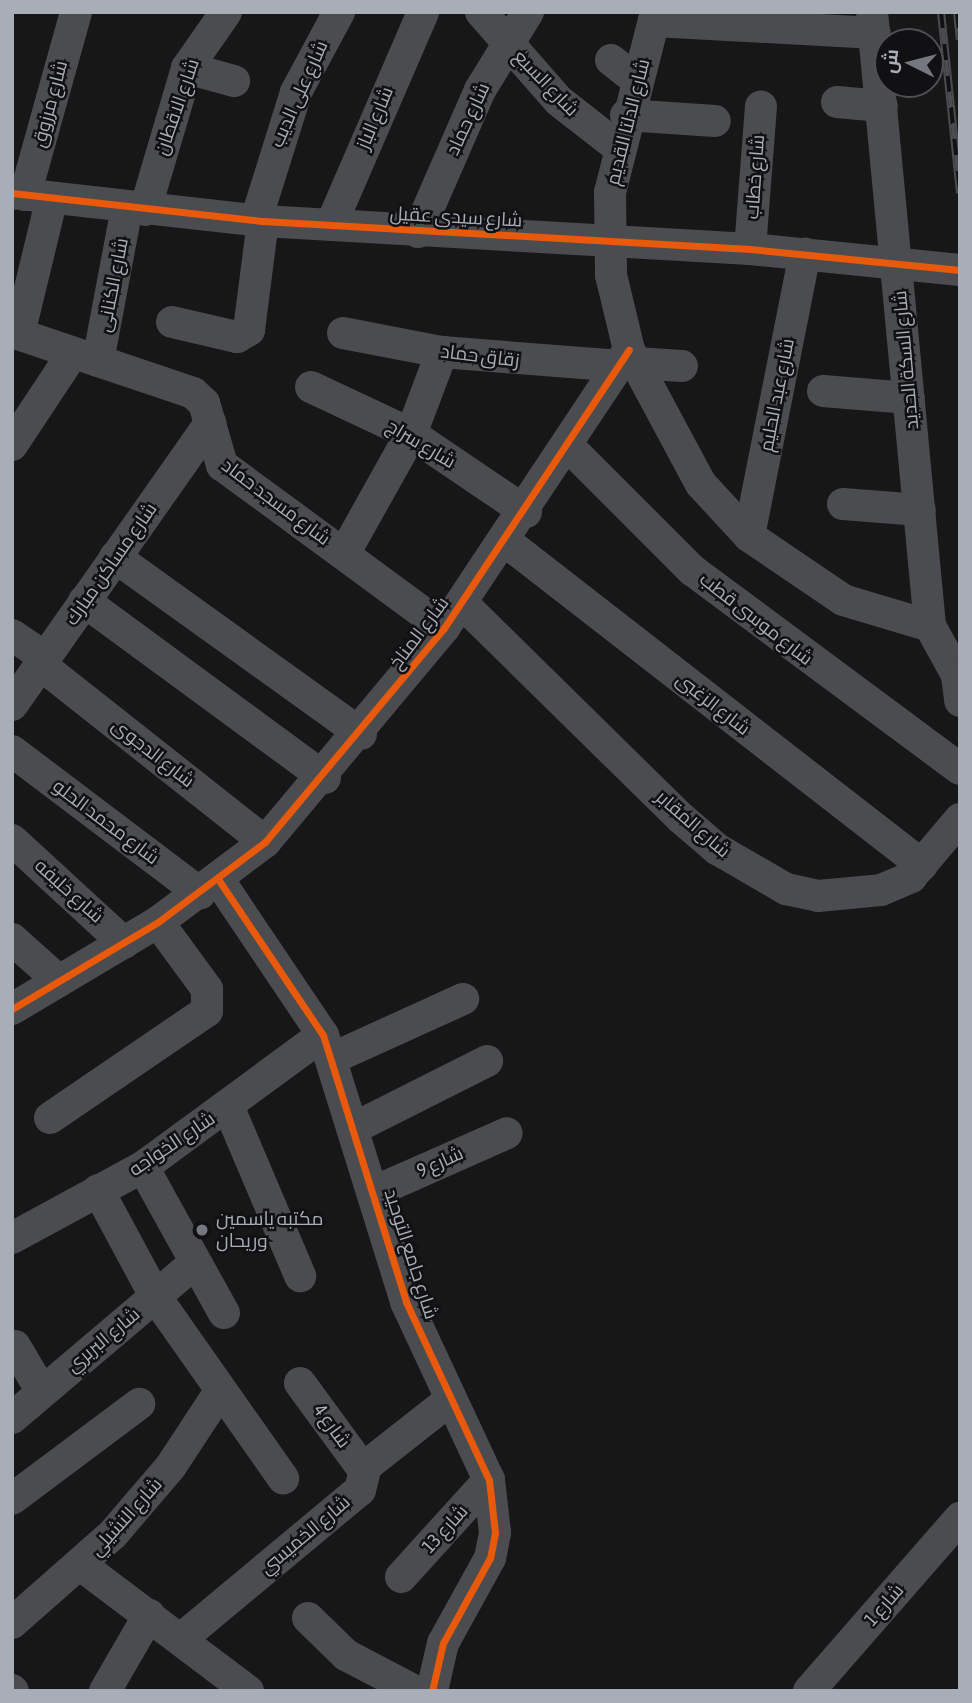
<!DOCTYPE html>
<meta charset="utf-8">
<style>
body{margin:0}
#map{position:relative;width:972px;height:1703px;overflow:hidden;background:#171717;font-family:"Asap Condensed",Cairo,sans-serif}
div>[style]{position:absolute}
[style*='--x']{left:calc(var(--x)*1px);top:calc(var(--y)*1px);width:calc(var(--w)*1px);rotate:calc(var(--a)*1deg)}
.minor>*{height:32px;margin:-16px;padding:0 16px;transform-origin:16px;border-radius:16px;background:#4b4c50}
.rail>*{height:8px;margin-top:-4px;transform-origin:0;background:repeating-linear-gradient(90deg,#111113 0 16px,#4b4c4f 0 32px);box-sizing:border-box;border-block:2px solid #4b4c4f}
.cycleway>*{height:7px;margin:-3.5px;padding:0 3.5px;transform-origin:3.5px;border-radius:3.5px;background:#e8590c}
.dots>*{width:19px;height:19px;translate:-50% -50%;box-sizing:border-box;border:4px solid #111113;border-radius:50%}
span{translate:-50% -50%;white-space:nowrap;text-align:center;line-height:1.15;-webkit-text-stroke:5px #111113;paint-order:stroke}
.street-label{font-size:19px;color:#a8adb8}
.poi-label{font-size:19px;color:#a8adb8}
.left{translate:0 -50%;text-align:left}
.frame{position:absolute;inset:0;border:14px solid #a8adb8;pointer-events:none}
.north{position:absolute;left:874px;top:28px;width:70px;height:70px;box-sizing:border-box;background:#111113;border:2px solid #4d4f55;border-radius:50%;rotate:276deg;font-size:19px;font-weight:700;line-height:28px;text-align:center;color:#a8adb8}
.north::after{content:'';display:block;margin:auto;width:24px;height:32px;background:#757880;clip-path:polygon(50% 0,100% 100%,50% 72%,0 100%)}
</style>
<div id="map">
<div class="minor">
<i style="--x:481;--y:12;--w:118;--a:48.8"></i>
<i style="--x:559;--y:101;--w:75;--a:37.9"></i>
<i style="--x:656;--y:12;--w:186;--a:104.3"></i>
<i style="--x:610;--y:192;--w:83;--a:89.3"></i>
<i style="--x:611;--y:275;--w:77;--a:76.5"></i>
<i style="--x:629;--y:350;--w:152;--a:61.8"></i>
<i style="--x:701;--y:484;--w:71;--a:47.3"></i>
<i style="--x:749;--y:536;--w:114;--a:34.2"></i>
<i style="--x:843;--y:600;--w:91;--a:16.6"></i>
<i style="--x:872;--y:12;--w:617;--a:84.6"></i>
<i style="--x:930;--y:626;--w:56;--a:61.1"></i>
<i style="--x:957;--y:675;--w:26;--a:83"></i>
<i style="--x:654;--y:21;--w:221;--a:3.1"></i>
<i style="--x:611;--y:60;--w:33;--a:38"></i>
<i style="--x:187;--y:68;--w:49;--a:15.5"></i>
<i style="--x:837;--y:102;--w:45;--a:5.1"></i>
<i style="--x:626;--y:115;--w:89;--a:3.9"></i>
<i style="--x:12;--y:193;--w:253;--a:6.4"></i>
<i style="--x:263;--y:221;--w:488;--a:3.3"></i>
<i style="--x:750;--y:249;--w:211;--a:5.7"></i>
<i style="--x:25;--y:195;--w:190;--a:-74.4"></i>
<i style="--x:145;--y:210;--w:148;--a:-73.5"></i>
<i style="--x:187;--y:68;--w:68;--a:-55.1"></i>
<i style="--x:256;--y:220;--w:134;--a:-72.6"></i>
<i style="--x:296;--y:92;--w:91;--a:-61.7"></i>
<i style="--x:331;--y:225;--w:232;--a:-66.6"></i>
<i style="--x:418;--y:232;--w:155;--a:-66.4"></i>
<i style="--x:480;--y:90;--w:92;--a:-58.4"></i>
<i style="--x:750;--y:249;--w:143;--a:-85.6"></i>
<i style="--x:172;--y:322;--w:67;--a:13"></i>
<i style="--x:237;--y:337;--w:14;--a:-30"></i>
<i style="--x:249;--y:330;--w:110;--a:-82.7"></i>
<i style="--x:12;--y:332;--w:191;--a:18.6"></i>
<i style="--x:193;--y:393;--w:15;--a:42"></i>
<i style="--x:204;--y:403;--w:65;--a:73.8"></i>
<i style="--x:222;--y:465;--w:275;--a:36.3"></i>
<i style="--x:343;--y:333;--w:101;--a:10.9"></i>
<i style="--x:442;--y:352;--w:179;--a:4.5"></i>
<i style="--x:19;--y:334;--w:140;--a:-76.4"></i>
<i style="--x:98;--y:361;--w:156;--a:-79.3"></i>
<i style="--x:635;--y:363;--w:47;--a:3.7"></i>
<i style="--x:311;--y:387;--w:110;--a:25.2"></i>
<i style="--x:411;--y:434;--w:139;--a:34.1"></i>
<i style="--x:823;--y:391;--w:86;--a:4.7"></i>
<i style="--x:12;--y:445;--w:110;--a:-56.5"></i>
<i style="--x:570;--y:448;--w:173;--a:45"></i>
<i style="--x:692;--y:570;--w:334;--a:36.6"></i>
<i style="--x:843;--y:504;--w:77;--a:4.5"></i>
<i style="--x:749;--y:536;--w:288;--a:-78.8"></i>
<i style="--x:505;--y:541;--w:528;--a:37.85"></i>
<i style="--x:344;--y:554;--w:137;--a:-60.8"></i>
<i style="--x:411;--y:434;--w:88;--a:-69.3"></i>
<i style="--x:115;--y:557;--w:303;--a:35.7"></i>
<i style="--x:84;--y:601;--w:299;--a:36.3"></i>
<i style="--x:462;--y:603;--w:307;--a:44.5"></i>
<i style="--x:681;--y:818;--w:48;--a:40.7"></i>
<i style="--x:717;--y:849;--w:80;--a:30.1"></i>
<i style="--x:786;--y:889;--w:33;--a:12"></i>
<i style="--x:818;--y:896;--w:63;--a:-5.4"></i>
<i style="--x:881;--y:890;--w:33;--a:-23"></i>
<i style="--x:911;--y:877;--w:76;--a:-49.8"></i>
<i style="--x:12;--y:635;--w:41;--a:34.1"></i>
<i style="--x:41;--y:665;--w:285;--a:38.3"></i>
<i style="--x:12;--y:705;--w:345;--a:-54.9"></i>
<i style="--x:12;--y:751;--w:236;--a:37.1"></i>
<i style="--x:12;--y:840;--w:152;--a:42.6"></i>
<i style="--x:218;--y:879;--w:188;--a:56.1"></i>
<i style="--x:323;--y:1035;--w:280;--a:72.7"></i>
<i style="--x:406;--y:1302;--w:196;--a:65"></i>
<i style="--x:489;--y:1480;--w:53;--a:83.5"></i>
<i style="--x:495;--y:1533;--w:25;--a:101"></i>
<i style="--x:490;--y:1558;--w:97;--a:118.9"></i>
<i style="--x:443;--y:1643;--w:49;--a:102.9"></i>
<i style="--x:12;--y:939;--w:63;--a:41.8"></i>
<i style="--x:12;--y:1009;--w:170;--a:-30.8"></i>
<i style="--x:158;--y:922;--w:134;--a:-36.8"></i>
<i style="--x:265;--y:842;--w:279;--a:-50.1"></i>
<i style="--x:444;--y:628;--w:334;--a:-56.4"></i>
<i style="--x:333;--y:1058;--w:143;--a:-24.4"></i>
<i style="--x:228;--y:1106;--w:185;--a:67"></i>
<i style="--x:50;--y:1118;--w:190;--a:-34.3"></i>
<i style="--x:207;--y:1011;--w:22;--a:-90"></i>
<i style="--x:207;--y:989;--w:83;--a:-126.2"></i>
<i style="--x:354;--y:1128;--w:149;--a:-26.7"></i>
<i style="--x:143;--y:1167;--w:167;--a:61"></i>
<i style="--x:98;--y:1190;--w:120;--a:61.7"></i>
<i style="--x:155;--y:1296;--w:223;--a:54.9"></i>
<i style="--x:374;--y:1192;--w:145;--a:-23.9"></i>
<i style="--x:12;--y:1238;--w:149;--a:-28.5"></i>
<i style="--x:143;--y:1167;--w:223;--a:-36.3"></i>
<i style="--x:15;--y:1346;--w:53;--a:59.6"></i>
<i style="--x:300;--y:1383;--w:107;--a:53.8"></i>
<i style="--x:12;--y:1418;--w:240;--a:-40.3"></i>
<i style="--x:12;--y:1499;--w:159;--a:-36.8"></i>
<i style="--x:82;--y:1566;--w:208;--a:37"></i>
<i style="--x:401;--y:1577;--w:131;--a:-47.8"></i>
<i style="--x:308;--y:1618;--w:53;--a:44.2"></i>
<i style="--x:346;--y:1655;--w:78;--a:27.6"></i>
<i style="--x:12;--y:1623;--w:135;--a:-41.4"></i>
<i style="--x:113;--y:1534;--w:89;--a:-49.5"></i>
<i style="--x:171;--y:1466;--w:87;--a:-56.7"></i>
<i style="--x:181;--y:1639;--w:233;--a:-39.8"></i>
<i style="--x:360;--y:1490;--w:25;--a:-76"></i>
<i style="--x:366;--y:1466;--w:108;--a:-38.2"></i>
<i style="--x:12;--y:1690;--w:1;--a:45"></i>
<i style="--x:105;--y:1691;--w:88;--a:-59.9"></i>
<i style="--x:809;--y:1691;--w:230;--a:-48.9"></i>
</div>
<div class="rail">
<i style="--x:941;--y:12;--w:182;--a:84"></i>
<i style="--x:957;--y:12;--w:28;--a:84"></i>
</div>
<div class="cycleway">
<i style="--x:12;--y:193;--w:253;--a:6.4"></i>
<i style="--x:263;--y:221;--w:488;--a:3.3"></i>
<i style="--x:750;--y:249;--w:211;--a:5.7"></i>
<i style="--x:218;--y:879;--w:188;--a:56.1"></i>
<i style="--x:323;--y:1035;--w:280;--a:72.7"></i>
<i style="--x:406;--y:1302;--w:196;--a:65"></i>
<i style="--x:489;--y:1480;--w:53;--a:83.5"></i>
<i style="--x:495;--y:1533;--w:25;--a:101"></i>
<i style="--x:490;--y:1558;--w:97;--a:118.9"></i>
<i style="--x:443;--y:1643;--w:49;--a:102.9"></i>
<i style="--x:12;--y:1009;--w:170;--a:-30.8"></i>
<i style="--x:158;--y:922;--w:134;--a:-36.8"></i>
<i style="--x:265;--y:842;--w:279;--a:-50.1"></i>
<i style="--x:444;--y:628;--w:334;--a:-56.4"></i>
</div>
<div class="dots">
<i style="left:202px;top:1230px;background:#757880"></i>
</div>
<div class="street-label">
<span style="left:546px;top:83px;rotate:46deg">شارع السبع</span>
<span style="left:299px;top:94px;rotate:-66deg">شارع على الديب</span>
<span style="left:50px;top:104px;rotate:-75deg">شارع مرزوق</span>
<span style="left:177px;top:107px;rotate:-71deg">شارع الاقطان</span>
<span style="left:375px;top:118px;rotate:-67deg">شارع الباز</span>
<span style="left:468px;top:119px;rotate:-65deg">شارع حماد</span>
<span style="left:628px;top:122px;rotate:-76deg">شارع الدلتا القديم</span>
<span style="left:755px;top:177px;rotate:-86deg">شارع خطاب</span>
<span style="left:456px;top:217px;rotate:3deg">شارع سيدى عقيل</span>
<span style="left:113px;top:285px;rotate:-79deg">شارع الكنانى</span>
<span style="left:480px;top:356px;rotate:7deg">زقاق حماد</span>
<span style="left:906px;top:360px;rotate:-95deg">شارع السكة الحديد</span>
<span style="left:777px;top:395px;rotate:-79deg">شارع عبد الحليم</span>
<span style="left:421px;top:444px;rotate:31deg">شارع سراج</span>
<span style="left:276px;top:502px;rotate:37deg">شارع مسجد حماد</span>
<span style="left:111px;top:564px;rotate:-55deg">شارع مساكن مبارك</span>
<span style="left:756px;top:619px;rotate:38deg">شارع موسى قطب</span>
<span style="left:419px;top:633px;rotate:-53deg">شارع المناخ</span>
<span style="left:713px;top:704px;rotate:38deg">شارع الزغبى</span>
<span style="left:153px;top:753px;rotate:38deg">شارع الدجوى</span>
<span style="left:106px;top:822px;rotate:37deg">شارع محمد الحلو</span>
<span style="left:693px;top:824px;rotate:41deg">شارع المقابر</span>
<span style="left:69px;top:891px;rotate:42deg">شارع خليفه</span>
<span style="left:172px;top:1144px;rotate:-34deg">شارع الخواجه</span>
<span style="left:440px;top:1162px;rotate:-24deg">شارع 9</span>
<span style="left:411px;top:1254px;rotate:72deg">شارع جامع التوحيد</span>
<span style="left:103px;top:1340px;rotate:-40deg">شارع البربري</span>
<span style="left:332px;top:1426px;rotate:54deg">شارع 4</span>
<span style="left:126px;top:1517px;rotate:-48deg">شارع النشيلي</span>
<span style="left:445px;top:1529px;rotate:-48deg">شارع 13</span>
<span style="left:305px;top:1535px;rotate:-40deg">شارع الخميسي</span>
<span style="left:884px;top:1605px;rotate:-49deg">شارع 1</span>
</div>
<div class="poi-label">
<span class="left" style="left:216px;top:1230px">مكتبه ياسمين<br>وريحان</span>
</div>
<div class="frame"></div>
<div class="north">ش</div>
</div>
